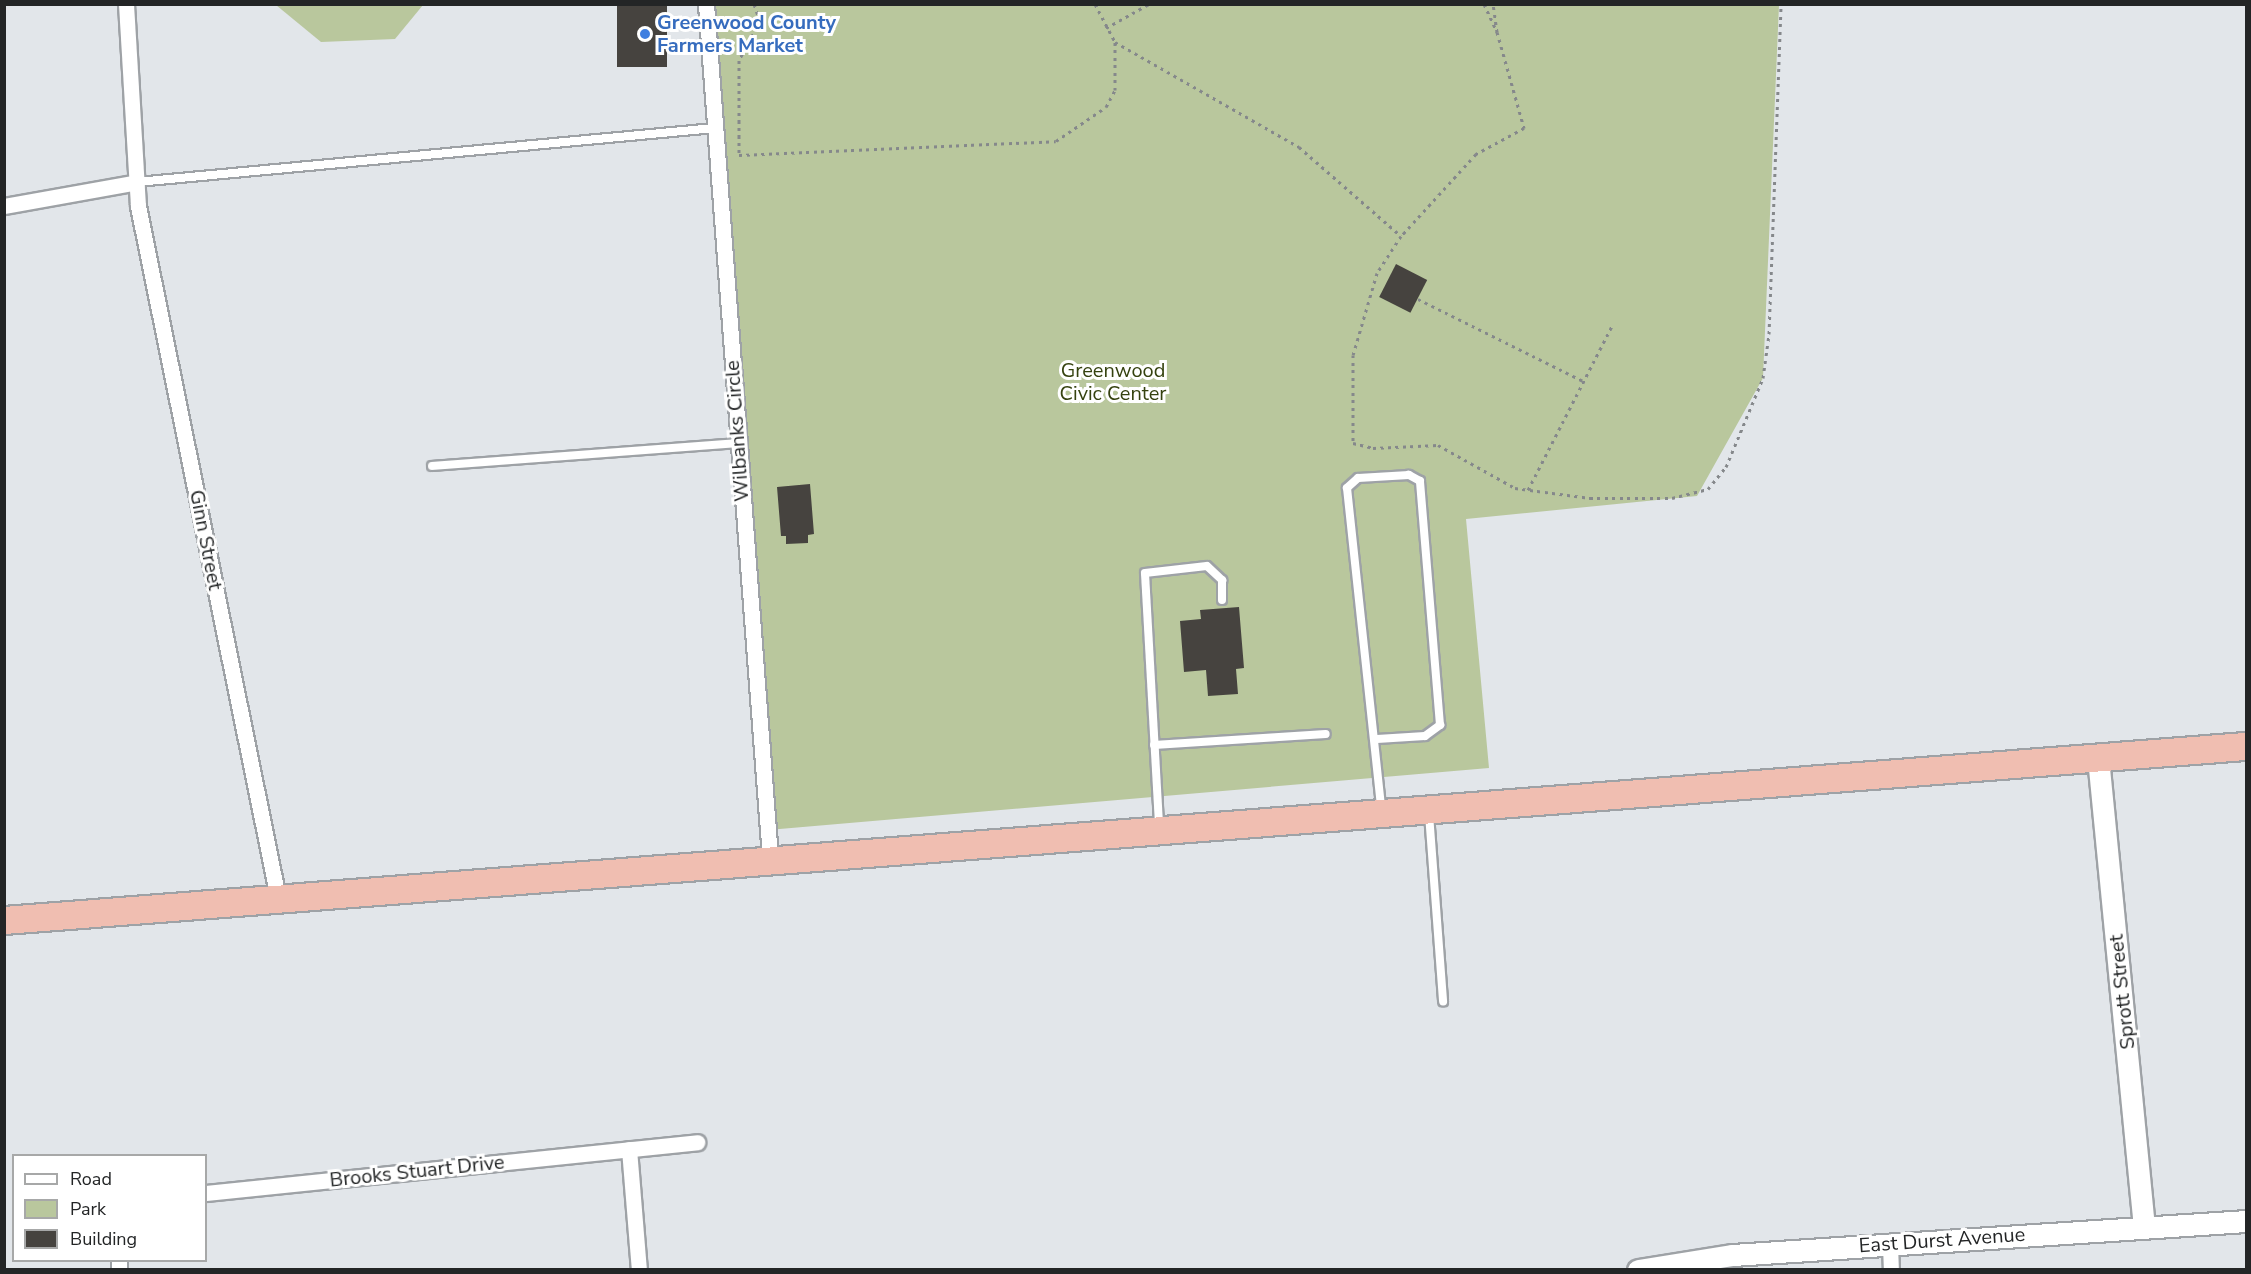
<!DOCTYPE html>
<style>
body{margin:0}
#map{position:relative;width:2251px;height:1274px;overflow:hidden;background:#e2e6ea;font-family:"Nunito Sans",sans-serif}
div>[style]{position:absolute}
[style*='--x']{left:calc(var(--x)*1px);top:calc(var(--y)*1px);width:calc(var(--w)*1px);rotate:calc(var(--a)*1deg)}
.green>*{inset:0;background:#b9c79d}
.building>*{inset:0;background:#46433f;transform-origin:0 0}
.path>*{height:3px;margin-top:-1.5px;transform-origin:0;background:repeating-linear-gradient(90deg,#85888b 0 3px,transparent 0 7.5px)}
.roads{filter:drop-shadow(2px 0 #9ea2a6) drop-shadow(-2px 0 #9ea2a6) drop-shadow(0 2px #9ea2a6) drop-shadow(0 -2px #9ea2a6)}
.lane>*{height:8px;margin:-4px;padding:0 4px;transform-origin:4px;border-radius:4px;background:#fff}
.street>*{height:15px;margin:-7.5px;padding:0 7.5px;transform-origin:7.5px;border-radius:7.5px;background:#fff}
.secondary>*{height:21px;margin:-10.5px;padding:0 10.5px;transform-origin:10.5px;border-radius:10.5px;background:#fff}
.highway>*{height:27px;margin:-13.5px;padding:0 13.5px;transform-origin:13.5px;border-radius:13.5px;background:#f0beb1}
.dots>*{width:16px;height:16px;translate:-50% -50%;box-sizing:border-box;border:3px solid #fff;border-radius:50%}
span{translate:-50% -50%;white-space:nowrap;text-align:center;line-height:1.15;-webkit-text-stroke:6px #fff;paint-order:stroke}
.shop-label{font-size:20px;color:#366cbe;font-weight:700}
.left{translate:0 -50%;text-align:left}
.park-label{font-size:20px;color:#35420f}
.street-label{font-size:20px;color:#232526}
.frame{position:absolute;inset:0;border:6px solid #232526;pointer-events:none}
.legend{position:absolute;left:12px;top:1154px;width:195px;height:108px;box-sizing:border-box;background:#fff;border:2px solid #a7a8a8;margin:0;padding:8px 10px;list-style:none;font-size:18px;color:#232526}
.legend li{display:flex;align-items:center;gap:12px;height:30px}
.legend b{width:30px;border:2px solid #a7a8a8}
</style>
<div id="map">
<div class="green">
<i style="clip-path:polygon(276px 5px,423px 5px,395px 39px,321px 42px)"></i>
<i style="clip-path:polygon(711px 5px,1779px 5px,1763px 378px,1697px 496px,1466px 519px,1489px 768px,768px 830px)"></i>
</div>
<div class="building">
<i style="left:617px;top:4px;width:50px;height:63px"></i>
<i style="left:1396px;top:264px;width:35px;height:37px;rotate:27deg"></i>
<i style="clip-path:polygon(810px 484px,814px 534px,808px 535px,808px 543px,786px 544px,786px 536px,781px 536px,777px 487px)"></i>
<i style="clip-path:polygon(1239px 607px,1244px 668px,1236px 669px,1238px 694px,1208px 696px,1206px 670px,1184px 672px,1180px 621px,1201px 619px,1200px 610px)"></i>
</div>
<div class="path">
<i style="--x:754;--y:4;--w:18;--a:71"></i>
<i style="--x:760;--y:21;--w:44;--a:118.3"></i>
<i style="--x:739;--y:60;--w:95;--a:90"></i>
<i style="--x:739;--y:155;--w:317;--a:-2.5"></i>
<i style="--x:1056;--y:141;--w:60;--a:-34.2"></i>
<i style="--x:1106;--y:107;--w:19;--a:-62"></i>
<i style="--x:1115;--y:90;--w:48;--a:-90"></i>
<i style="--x:1095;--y:4;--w:43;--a:62.2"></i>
<i style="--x:1115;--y:42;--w:212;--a:29.7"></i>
<i style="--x:1299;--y:147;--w:135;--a:41.1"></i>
<i style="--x:1484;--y:4;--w:31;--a:65"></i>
<i style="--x:1497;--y:32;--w:28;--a:-98"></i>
<i style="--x:1106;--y:28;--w:49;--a:-29.2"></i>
<i style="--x:1497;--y:32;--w:100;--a:74.3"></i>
<i style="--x:1524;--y:128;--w:55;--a:151.6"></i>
<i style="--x:1476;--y:154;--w:111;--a:132.4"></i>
<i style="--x:1401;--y:236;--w:44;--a:123"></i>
<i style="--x:1377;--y:273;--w:85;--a:106.3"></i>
<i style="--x:1353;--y:355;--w:88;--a:90"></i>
<i style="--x:1353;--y:443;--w:21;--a:14"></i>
<i style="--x:1373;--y:448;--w:65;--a:-2.6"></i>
<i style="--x:1438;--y:445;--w:88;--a:29.2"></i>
<i style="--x:1515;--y:488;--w:76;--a:7.6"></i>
<i style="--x:1590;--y:498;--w:82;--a:0"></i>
<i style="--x:1672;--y:498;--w:37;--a:-14"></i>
<i style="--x:1708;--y:489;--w:28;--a:-51"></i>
<i style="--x:1726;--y:467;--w:96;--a:-67.4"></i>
<i style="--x:1763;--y:378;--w:44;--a:-82.2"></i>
<i style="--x:1769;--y:334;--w:330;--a:-87.9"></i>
<i style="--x:1418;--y:299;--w:184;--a:26.4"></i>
<i style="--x:1528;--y:490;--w:184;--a:-62.9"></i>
</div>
<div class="roads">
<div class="lane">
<i style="--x:137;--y:182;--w:581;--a:-5.34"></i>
<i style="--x:432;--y:466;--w:307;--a:-4.3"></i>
<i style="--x:1377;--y:739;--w:48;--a:-3.6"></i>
<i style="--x:1425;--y:736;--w:19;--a:-36"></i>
<i style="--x:1440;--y:725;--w:245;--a:-94.7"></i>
<i style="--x:1420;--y:481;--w:13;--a:-151"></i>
<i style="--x:1409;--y:475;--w:51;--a:176.6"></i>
<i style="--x:1358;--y:478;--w:15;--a:138"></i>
<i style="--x:1347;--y:488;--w:322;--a:83.9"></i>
<i style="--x:1154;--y:745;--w:172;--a:-3.7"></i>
<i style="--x:1429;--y:814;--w:188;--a:85.7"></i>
<i style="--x:1159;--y:824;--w:251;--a:-93.2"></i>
<i style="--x:1145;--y:573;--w:62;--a:-6.4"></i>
<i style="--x:1207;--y:566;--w:21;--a:43"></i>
<i style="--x:1222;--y:580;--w:20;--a:90"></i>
</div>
<div class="street">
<i style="--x:126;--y:4;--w:202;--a:86.6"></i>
<i style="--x:138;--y:206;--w:706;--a:78.56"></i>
<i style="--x:706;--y:4;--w:856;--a:85.71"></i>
<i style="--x:4;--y:206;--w:135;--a:-10.2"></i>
<i style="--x:629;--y:1149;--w:121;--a:85.3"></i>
<i style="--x:206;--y:1193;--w:494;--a:-5.9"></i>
<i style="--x:1890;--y:1244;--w:26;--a:88"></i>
<i style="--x:119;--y:1270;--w:10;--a:-90"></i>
</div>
<div class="secondary">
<i style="--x:2098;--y:758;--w:470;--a:84.4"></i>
<i style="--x:1638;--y:1270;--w:96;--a:-9"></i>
<i style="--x:1733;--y:1255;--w:514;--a:-3.79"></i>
</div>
<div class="highway">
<i style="--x:4;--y:920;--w:2249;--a:-4.44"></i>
</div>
</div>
<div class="dots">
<i style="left:645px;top:34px;background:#3f7fe0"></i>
</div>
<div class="shop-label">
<span class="left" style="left:657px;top:34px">Greenwood County<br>Farmers Market</span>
</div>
<div class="park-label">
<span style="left:1113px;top:382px">Greenwood<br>Civic Center</span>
</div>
<div class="street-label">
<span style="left:737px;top:431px;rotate:-94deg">Wilbanks Circle</span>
<span style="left:206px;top:540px;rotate:79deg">Ginn Street</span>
<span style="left:2122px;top:992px;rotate:-96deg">Sprott Street</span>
<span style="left:417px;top:1171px;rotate:-6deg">Brooks Stuart Drive</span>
<span style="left:1942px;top:1240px;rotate:-4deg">East Durst Avenue</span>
</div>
<div class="frame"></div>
<ul class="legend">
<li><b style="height:8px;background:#fff"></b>Road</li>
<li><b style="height:16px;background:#b9c79d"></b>Park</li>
<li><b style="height:16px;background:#46433f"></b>Building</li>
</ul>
</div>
